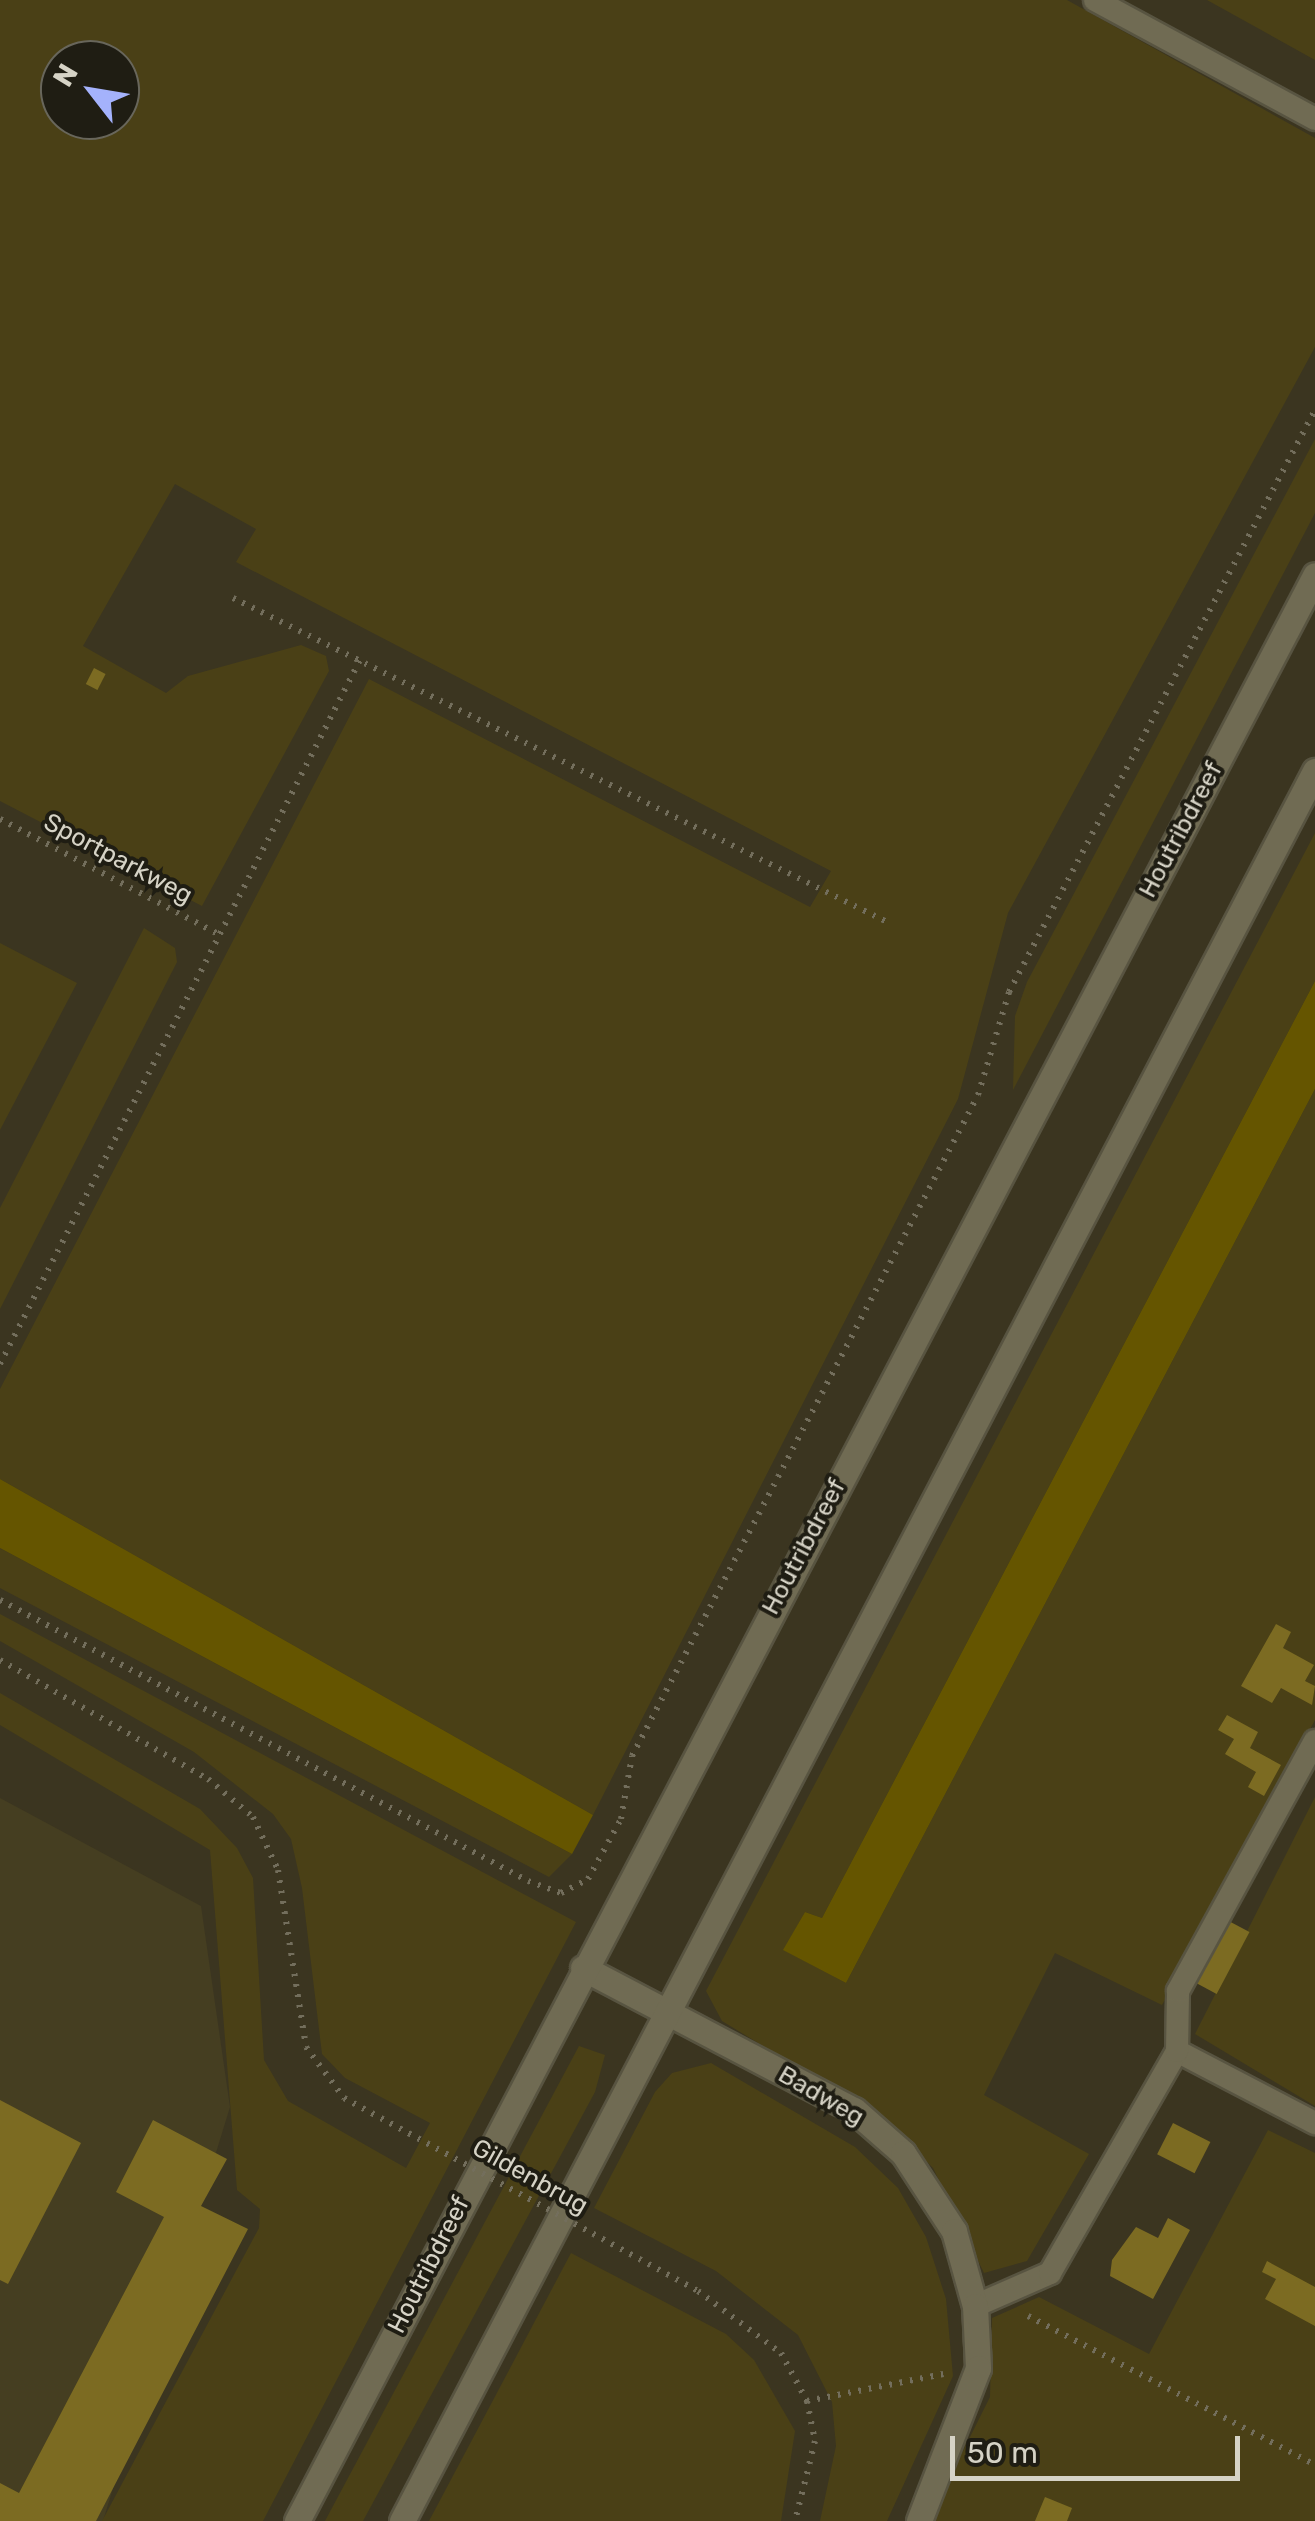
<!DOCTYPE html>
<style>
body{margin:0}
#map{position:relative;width:1315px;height:2521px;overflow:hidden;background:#3b3520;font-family:Rubik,sans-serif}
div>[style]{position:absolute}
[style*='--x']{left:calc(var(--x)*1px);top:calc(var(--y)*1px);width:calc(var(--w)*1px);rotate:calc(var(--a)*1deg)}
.built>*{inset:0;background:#453e21}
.green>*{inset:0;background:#4a4016}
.water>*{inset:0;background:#655500}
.building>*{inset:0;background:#7c6b22;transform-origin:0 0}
.path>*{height:6px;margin-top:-3px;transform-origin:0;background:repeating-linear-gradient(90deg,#736e5c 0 2.5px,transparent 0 10.5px)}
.roads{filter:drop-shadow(2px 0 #585441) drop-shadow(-2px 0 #585441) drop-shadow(0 2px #585441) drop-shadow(0 -2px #585441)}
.lane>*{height:22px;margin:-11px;padding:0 11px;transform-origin:11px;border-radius:11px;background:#706b53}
.street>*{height:25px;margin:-12.5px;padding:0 12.5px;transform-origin:12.5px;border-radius:12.5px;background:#706b53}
.secondary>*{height:25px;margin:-12.5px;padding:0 12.5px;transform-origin:12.5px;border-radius:12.5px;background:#706b53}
.path-bridge>*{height:6px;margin-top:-3px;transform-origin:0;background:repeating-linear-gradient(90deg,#736e5c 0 2.5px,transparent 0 10.5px)}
span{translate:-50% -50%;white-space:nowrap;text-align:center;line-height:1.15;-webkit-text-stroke:8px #1f1d13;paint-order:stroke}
.street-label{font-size:25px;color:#d6d3c6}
.north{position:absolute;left:40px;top:40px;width:100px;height:100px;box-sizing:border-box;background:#1f1d13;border:2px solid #68665b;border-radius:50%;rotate:301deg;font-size:28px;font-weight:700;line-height:40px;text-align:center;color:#d6d3c6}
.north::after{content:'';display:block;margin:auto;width:35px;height:45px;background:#a4b2fc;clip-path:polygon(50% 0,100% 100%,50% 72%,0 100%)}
.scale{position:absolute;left:950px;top:2436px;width:290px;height:45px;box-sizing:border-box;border:5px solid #d6d3c6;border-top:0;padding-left:12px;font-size:30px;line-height:35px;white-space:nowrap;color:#d6d3c6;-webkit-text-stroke:8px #1f1d13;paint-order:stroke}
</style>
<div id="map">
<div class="built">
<i style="clip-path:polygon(0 1798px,201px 1906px,230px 2107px,103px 2521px,0 2521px)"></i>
</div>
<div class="green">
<i style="clip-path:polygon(evenodd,0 0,1067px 0,1315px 138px,1315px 347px,1008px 913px,958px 1099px,593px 1815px,0 1479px,0 1389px,369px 679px,810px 907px,831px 871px,236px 562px,256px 529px,175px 484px,83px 646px,166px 693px,188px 676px,301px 645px,326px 656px,329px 671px,202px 906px,0 801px,0 0,60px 60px,120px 60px,120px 120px,60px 120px,60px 60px)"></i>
<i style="clip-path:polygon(1207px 0,1315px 0,1315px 60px)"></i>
<i style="clip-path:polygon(1315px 439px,1315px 513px,1013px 1090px,1015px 1016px,1027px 982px)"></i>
<i style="clip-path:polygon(1315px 833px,1315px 981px,822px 1918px,805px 1912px,784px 1950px,846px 1983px,1315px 1089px,1315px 1720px,1162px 2005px,1055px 1953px,984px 2095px,1089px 2154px,1027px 2261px,984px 2273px,933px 2168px,885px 2120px,722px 2021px,706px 1991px)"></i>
<i style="clip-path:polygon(144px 928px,175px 948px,177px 962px,0 1309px,0 1208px)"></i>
<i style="clip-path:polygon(0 943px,77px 983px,0 1130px)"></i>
<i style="clip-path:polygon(0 1548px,572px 1854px,549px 1877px,0 1588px)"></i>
<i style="clip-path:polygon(0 1614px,576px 1922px,263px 2521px,102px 2521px,259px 2228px,260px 2209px,237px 2190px,210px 1850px,0 1725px,0 1693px,200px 1809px,237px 1848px,253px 1878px,264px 2060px,288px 2101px,406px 2168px,430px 2123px,345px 2078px,322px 2054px,302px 1888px,291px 1839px,273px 1814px,194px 1752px,0 1641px)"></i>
<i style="clip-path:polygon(1315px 1797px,1315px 2106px,1195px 2034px)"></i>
<i style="clip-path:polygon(579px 2046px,605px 2055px,595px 2092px,363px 2521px,325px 2521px)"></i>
<i style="clip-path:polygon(711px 2063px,855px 2147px,898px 2188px,926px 2237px,946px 2299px,953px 2376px,887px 2521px,820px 2521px,836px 2446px,832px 2402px,798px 2335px,716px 2271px,594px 2208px,655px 2092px,672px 2073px)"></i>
<i style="clip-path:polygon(1268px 2130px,1315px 2153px,1315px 2521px,928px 2521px,990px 2397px,992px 2318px,1039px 2297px,1149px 2354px)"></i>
<i style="clip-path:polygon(571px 2253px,726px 2334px,754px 2360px,795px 2431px,781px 2521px,429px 2521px)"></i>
</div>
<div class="water">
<i style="clip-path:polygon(1315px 981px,1315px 1089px,846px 1983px,783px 1950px,805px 1912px,822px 1918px)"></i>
<i style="clip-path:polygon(0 1479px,593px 1815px,572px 1854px,0 1548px)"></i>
</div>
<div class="building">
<i style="left:94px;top:668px;width:13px;height:18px;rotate:27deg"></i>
<i style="clip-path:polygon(1276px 1624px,1291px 1632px,1283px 1648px,1314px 1665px,1305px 1681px,1315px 1686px,1312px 1705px,1281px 1688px,1272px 1703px,1241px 1686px)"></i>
<i style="clip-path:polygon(1227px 1715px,1258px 1732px,1250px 1748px,1281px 1765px,1264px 1796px,1248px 1787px,1256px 1772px,1225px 1754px,1234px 1739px,1218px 1730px)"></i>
<i style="left:1223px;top:1918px;width:30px;height:70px;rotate:28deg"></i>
<i style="clip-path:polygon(0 2100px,81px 2143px,8px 2284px,0 2280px)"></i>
<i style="clip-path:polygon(153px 2120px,227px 2159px,201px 2206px,248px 2229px,96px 2521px,0 2521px,0 2483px,19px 2493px,164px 2217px,116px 2192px)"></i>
<i style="left:1173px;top:2123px;width:42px;height:35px;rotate:27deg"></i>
<i style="clip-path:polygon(1168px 2218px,1190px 2230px,1153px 2299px,1110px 2276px,1112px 2260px,1136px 2227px,1158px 2238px)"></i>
<i style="clip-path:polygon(1267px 2261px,1315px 2287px,1315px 2326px,1265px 2299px,1276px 2279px,1262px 2272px)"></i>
<i style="clip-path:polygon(1045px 2497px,1072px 2508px,1067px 2521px,1035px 2521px)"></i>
</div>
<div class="path">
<i style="--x:233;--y:598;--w:728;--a:26.35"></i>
<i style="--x:0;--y:819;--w:246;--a:27.8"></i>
<i style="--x:0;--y:1364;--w:793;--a:-62.92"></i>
<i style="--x:0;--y:1600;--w:598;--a:28.02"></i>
<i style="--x:528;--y:1881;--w:35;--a:20"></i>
<i style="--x:561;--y:1893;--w:30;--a:-27"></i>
<i style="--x:588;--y:1879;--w:68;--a:-61.2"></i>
<i style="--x:621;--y:1819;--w:64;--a:-80.1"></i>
<i style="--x:632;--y:1756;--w:746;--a:-62.37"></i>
<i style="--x:978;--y:1095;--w:108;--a:-73.2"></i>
<i style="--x:1009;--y:992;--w:658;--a:-62.27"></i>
<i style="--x:0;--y:1660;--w:240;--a:29.8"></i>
<i style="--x:208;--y:1779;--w:59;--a:40.2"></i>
<i style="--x:253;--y:1817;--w:59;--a:64.7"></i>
<i style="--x:278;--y:1870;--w:179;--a:81"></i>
<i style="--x:306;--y:2047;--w:64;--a:53.3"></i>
<i style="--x:698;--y:2291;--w:104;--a:36.8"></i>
<i style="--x:781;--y:2353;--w:55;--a:61.6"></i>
<i style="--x:807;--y:2401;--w:41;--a:78.7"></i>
<i style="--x:815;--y:2441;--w:82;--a:104"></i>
<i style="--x:1028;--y:2316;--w:323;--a:27.4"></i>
<i style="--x:807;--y:2401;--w:139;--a:-11.2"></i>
</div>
<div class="roads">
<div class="lane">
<i style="--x:1095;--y:0;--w:250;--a:28.4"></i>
<i style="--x:1177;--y:2051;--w:156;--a:27.6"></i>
<i style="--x:975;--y:2306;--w:82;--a:-23.7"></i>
<i style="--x:1050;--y:2273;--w:256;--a:-60.2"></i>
<i style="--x:1177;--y:2051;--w:60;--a:-89"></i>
<i style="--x:1178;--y:1991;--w:285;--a:-61.3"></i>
</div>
<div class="street">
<i style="--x:583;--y:1968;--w:306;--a:27.7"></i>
<i style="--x:854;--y:2110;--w:65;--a:41.3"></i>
<i style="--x:903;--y:2153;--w:93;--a:56.8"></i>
<i style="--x:954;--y:2231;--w:78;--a:74.4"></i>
<i style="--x:975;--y:2306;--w:62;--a:87.2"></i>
<i style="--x:978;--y:2368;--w:164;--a:111.1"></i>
</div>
<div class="secondary">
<i style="--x:297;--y:2521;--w:2196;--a:-62.38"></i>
<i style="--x:402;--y:2521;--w:1974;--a:-62.45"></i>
</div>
</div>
<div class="path-bridge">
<i style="--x:344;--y:2098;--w:403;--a:28.6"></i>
</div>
<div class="street-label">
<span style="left:1181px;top:830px;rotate:-62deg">Houtribdreef</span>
<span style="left:118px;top:859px;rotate:28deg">Sportparkweg</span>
<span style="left:804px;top:1547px;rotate:-62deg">Houtribdreef</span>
<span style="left:821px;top:2096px;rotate:30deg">Badweg</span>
<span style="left:530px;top:2177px;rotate:29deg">Gildenbrug</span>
<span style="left:429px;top:2265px;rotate:-63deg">Houtribdreef</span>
</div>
<div class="north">N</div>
<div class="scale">50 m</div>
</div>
